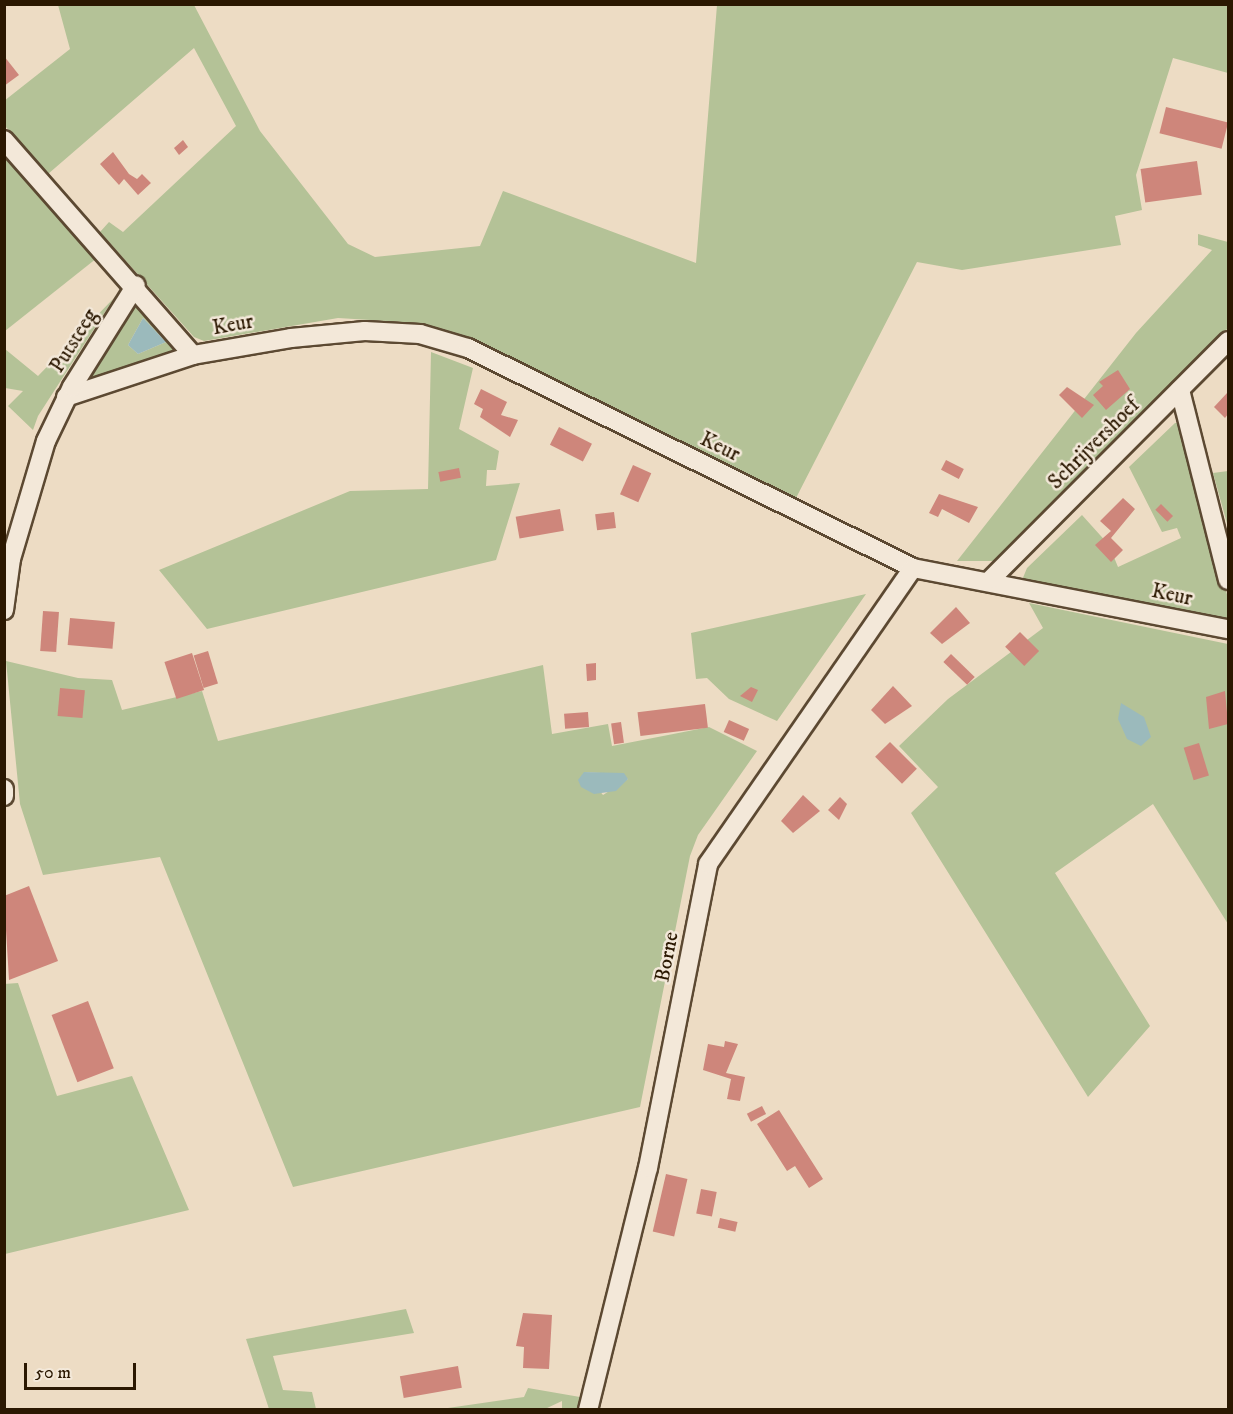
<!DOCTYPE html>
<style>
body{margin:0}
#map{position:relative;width:1233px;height:1414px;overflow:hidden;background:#eddcc4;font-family:"IM FELL DW Pica",serif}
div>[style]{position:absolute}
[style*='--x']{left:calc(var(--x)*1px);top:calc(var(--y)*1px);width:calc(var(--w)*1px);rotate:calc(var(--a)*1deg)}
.green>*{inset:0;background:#b4c297}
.water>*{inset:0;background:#9bbabc}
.building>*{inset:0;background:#ce867b;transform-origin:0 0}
.roads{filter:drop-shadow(2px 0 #5c4932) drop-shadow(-2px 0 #5c4932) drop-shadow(0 2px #5c4932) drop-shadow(0 -2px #5c4932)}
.street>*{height:18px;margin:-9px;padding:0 9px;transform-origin:9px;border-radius:9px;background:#f3e8d9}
span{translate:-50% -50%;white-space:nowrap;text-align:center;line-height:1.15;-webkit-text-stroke:5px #f3e8d9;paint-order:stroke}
.street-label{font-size:21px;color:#2b1801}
.frame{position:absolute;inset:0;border:6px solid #2b1801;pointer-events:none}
.scale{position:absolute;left:24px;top:1363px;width:112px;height:27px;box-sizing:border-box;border:3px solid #2b1801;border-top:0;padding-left:8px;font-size:18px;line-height:21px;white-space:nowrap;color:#2b1801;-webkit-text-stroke:4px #f3e8d9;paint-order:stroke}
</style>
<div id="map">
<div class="green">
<i style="clip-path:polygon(58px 5px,194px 5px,260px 131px,348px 244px,375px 257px,480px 246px,503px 191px,696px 263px,717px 5px,1228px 5px,1228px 73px,1173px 58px,1136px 175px,1142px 210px,1115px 216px,1121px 245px,962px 270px,917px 262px,796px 498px,522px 366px,418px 323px,338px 318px,204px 341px,194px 337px,100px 232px,109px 222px,123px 232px,236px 126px,194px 48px,48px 174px,5px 126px,4px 101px,70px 49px)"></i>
<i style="clip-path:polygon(5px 157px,97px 258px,5px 331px)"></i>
<i style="clip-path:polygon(1198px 234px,1228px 242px,1228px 328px,999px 561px,957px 561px,1136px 333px,1212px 250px,1198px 245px)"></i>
<i style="clip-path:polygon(114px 298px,38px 416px,33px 430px,8px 406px,23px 391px,5px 388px,5px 349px,38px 376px)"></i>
<i style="clip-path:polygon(evenodd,134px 300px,179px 348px,76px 393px,134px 300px,143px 318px,166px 342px,138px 354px,128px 345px,143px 318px)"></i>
<i style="clip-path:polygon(431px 352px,473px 368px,459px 429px,499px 451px,496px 470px,487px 470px,486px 486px,520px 483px,496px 560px,207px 629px,159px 570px,350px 491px,428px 489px)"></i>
<i style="clip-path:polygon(1175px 423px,1179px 423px,1228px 598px,1228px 625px,1020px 585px,1027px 568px,1082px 515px,1109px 545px,1118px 567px,1181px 538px,1177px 528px,1162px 532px,1129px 467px)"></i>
<i style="clip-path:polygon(1228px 471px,1228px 527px,1213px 473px)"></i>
<i style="clip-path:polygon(866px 594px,777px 721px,729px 699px,707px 678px,696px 679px,691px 633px)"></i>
<i style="clip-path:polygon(1029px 603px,1228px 644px,1228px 924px,1153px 804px,1055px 873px,1150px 1026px,1088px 1097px,911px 813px,938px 787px,899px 746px,948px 699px,1043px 628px)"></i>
<i style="clip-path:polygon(evenodd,6px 661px,78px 678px,112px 680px,122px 710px,202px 691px,218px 741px,543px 665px,552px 734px,608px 724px,612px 746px,709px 727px,757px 751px,698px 835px,690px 856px,640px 1107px,293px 1187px,160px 857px,43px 875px,20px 804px,6px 661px,584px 772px,617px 774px,628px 779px,603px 795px,584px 772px)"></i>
<i style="clip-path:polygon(18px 983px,57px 1096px,132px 1076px,189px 1210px,5px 1254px,4px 984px)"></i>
<i style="clip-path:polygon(406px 1309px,414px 1333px,273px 1356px,283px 1390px,312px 1392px,316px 1409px,269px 1409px,246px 1339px)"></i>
<i style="clip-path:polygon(528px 1388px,580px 1397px,577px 1409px,562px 1409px,562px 1401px,545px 1409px,434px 1410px,524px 1397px)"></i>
</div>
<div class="water">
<i style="clip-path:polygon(143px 318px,166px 342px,138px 354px,128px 345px)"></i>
<i style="clip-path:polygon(1121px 703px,1144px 717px,1151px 737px,1141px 746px,1127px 739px,1118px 719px)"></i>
<i style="clip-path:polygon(584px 772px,624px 773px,628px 779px,616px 791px,594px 794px,581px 787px,578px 780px)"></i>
</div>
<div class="building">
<i style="clip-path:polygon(4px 56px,19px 75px,4px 86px)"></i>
<i style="left:1166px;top:107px;width:64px;height:27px;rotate:14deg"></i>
<i style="clip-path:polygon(183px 140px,188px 147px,179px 155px,174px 148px)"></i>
<i style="clip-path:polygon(113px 152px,129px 174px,137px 179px,142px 174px,151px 183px,138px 195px,124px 179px,119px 185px,100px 164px)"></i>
<i style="left:1197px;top:161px;width:34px;height:57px;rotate:82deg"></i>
<i style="clip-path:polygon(1118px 370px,1130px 389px,1106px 410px,1093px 395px,1103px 386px,1099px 382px)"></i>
<i style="clip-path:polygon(1067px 387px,1094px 405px,1082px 418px,1059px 395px)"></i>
<i style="clip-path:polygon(481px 389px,507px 402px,501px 415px,518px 420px,510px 437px,480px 417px,483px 409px,474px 404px)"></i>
<i style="clip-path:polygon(1228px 392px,1228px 414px,1225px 418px,1214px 407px)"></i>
<i style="left:559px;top:427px;width:37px;height:20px;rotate:27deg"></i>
<i style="left:946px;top:460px;width:20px;height:11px;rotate:27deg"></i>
<i style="left:633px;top:465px;width:20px;height:32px;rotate:24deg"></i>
<i style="left:459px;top:468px;width:10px;height:21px;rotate:79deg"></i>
<i style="clip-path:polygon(939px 494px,978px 507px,969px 523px,942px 509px,938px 517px,929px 513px)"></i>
<i style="clip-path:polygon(1123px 498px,1135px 509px,1111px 538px,1123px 550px,1111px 562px,1095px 545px,1111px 531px,1100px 521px)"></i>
<i style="left:1161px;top:504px;width:17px;height:8px;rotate:45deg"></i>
<i style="left:560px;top:509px;width:22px;height:45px;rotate:80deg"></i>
<i style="left:614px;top:512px;width:16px;height:19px;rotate:83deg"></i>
<i style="clip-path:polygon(956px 607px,970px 623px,942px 644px,930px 633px)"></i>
<i style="left:43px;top:611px;width:16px;height:40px;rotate:4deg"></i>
<i style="left:70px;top:618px;width:45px;height:27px;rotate:5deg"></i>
<i style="left:1020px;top:632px;width:27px;height:21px;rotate:45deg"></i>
<i style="left:208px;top:651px;width:34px;height:15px;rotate:73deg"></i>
<i style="left:192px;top:653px;width:39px;height:29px;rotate:72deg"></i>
<i style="left:951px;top:654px;width:33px;height:11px;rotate:44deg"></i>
<i style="clip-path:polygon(596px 663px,596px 680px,587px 681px,586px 664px)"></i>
<i style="clip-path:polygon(893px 686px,912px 706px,885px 724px,871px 710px)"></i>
<i style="clip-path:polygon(751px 687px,758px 690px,752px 702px,740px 696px)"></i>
<i style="left:60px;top:688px;width:25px;height:28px;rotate:5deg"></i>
<i style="clip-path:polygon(1225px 691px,1228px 724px,1209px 729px,1206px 697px)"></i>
<i style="left:705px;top:704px;width:24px;height:68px;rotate:83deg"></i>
<i style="left:588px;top:712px;width:15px;height:24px;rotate:86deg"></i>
<i style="left:729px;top:720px;width:22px;height:13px;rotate:24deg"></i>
<i style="left:621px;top:722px;width:21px;height:10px;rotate:82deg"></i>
<i style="left:890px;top:742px;width:38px;height:21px;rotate:45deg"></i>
<i style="left:1199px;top:743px;width:34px;height:16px;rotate:73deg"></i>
<i style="clip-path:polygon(803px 795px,820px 811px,793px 833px,781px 821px)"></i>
<i style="clip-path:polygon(840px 797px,847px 804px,839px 820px,828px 810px)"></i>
<i style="clip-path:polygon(29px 886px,58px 961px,9px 980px,4px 896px)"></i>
<i style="left:88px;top:1001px;width:72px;height:39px;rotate:69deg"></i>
<i style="clip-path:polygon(725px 1041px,738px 1044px,726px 1073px,745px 1077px,740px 1101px,727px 1099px,731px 1079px,703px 1070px,708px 1044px,724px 1047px)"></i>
<i style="left:762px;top:1106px;width:9px;height:17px;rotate:63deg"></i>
<i style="clip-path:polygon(779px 1110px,823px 1179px,809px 1188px,795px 1166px,787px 1171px,757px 1124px)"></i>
<i style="left:666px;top:1174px;width:22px;height:59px;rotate:13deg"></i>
<i style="left:701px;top:1189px;width:16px;height:25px;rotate:11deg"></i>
<i style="left:720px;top:1218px;width:18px;height:10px;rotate:13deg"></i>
<i style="clip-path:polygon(523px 1313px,552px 1315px,549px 1369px,523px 1368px,524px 1347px,516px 1346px)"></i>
<i style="left:458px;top:1366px;width:22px;height:59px;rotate:80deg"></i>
</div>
<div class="roads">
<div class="street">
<i style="--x:4;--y:140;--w:286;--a:48.7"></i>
<i style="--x:1180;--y:390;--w:196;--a:75.8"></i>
<i style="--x:66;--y:397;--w:134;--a:-18.3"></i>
<i style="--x:193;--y:355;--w:99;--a:-9.8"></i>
<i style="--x:291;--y:338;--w:74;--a:-5.4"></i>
<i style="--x:365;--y:331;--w:55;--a:3.1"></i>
<i style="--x:420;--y:334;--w:50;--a:16.3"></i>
<i style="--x:468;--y:348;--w:496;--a:26.3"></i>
<i style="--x:913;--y:568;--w:321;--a:11"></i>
<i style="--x:991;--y:579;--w:336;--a:-45.1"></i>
<i style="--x:4;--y:610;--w:51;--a:-82.2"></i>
<i style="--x:11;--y:559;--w:123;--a:-73.5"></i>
<i style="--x:46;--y:441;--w:60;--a:-64.3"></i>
<i style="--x:72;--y:387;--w:120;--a:-57.9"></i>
<i style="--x:4;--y:789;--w:7;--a:90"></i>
<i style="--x:588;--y:1410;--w:249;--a:-76.1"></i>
<i style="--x:648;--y:1168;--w:310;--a:-78.8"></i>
<i style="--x:708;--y:864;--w:360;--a:-55.3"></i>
</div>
</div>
<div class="street-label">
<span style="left:233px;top:325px;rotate:-10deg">Keur</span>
<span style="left:74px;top:341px;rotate:-58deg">Putsteeg</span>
<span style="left:1094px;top:444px;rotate:-45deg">Schrijvershoef</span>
<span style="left:720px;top:447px;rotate:26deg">Keur</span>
<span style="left:1172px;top:595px;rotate:12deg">Keur</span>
<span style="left:667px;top:957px;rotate:-79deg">Borne</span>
</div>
<div class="frame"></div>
<div class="scale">50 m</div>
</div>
